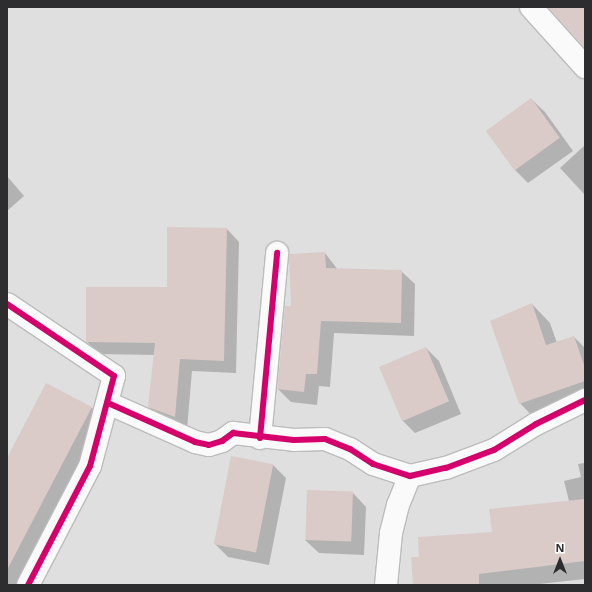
<!DOCTYPE html>
<style>
body{margin:0}
#map{position:relative;width:592px;height:592px;overflow:hidden;background:#dfdfe0;font-family:"Noto Sans",sans-serif}
div>[style]{position:absolute}
[style*='--x']{left:calc(var(--x)*1px);top:calc(var(--y)*1px);width:calc(var(--w)*1px);rotate:calc(var(--a)*1deg)}
.shadow>*{inset:0;background:#0003}
.building>*{inset:0;background:#dacbc9;transform-origin:0 0}
.roads{filter:drop-shadow(1px 0 #bcbcbd) drop-shadow(-1px 0 #bcbcbd) drop-shadow(0 1px #bcbcbd) drop-shadow(0 -1px #bcbcbd)}
.minor>*{height:22px;margin:-11px;padding:0 11px;transform-origin:11px;border-radius:11px;background:#fafafa}
.cycleway>*{height:6px;margin:-3px;padding:0 3px;transform-origin:3px;border-radius:3px;background:#d6006c}
span{translate:-50% -50%;white-space:nowrap;text-align:center;line-height:1.15;-webkit-text-stroke:3.5px #fff;paint-order:stroke}
.frame{position:absolute;inset:0;border:8px solid #2d2c2e;pointer-events:none}
.north{position:absolute;left:540px;top:540px;width:40px;height:40px;-webkit-text-stroke:3px #fff;paint-order:stroke;rotate:0deg;font-size:11px;font-weight:700;line-height:16px;text-align:center;color:#2d2c2e}
.north::after{content:'';display:block;margin:auto;width:14px;height:18px;background:#2d2c2e;clip-path:polygon(50% 0,100% 100%,50% 72%,0 100%)}
</style>
<div id="map">
<div class="shadow">
<i style="clip-path:polygon(531px 99px,545px 112px,573px 151px,528px 183px,515px 170px,487px 131px)"></i>
<i style="clip-path:polygon(585px 145px,585px 195px,560px 168px)"></i>
<i style="clip-path:polygon(7px 176px,24px 196px,7px 211px)"></i>
<i style="clip-path:polygon(227px 229px,239px 242px,236px 373px,192px 371px,187px 429px,162px 420px,149px 407px,155px 355px,100px 354px,87px 342px,168px 288px)"></i>
<i style="clip-path:polygon(325px 253px,338px 270px,401px 271px,415px 284px,414px 336px,334px 333px,330px 387px,319px 386px,317px 405px,291px 402px,278px 389px,292px 307px)"></i>
<i style="clip-path:polygon(532px 304px,550px 323px,557px 343px,574px 337px,585px 348px,585px 406px,538px 422px,520px 403px)"></i>
<i style="clip-path:polygon(426px 348px,439px 361px,461px 414px,415px 433px,402px 420px,380px 367px)"></i>
<i style="clip-path:polygon(47px 384px,92px 408px,110px 426px,29px 585px,7px 585px,7px 460px)"></i>
<i style="clip-path:polygon(232px 457px,273px 465px,286px 478px,269px 565px,228px 557px,215px 544px)"></i>
<i style="clip-path:polygon(585px 463px,585px 579px,530px 585px,414px 585px,420px 558px,493px 533px,569px 501px,564px 481px,581px 477px,578px 464px)"></i>
<i style="clip-path:polygon(353px 493px,366px 507px,364px 555px,319px 553px,305px 540px)"></i>
</div>
<div class="building">
<i style="clip-path:polygon(548px 7px,585px 7px,585px 48px)"></i>
<i style="left:531px;top:98px;width:49px;height:56px;rotate:54deg"></i>
<i style="clip-path:polygon(167px 227px,227px 228px,224px 361px,180px 359px,175px 417px,148px 407px,155px 343px,86px 342px,86px 287px,167px 287px)"></i>
<i style="clip-path:polygon(325px 252px,326px 268px,402px 270px,401px 323px,321px 321px,317px 374px,306px 374px,304px 392px,277px 389px,285px 306px,291px 306px,289px 254px)"></i>
<i style="clip-path:polygon(532px 303px,546px 345px,574px 336px,585px 368px,585px 381px,519px 404px,490px 321px)"></i>
<i style="left:426px;top:347px;width:59px;height:51px;rotate:67deg"></i>
<i style="clip-path:polygon(46px 383px,92px 407px,7px 570px,7px 458px)"></i>
<i style="left:231px;top:456px;width:43px;height:90px;rotate:11deg"></i>
<i style="left:307px;top:490px;width:46px;height:50px;rotate:2deg"></i>
<i style="clip-path:polygon(585px 499px,585px 561px,479px 574px,479px 585px,413px 585px,411px 557px,419px 557px,418px 537px,492px 532px,489px 509px)"></i>
</div>
<div class="roads">
<div class="minor">
<i style="--x:531;--y:7;--w:81;--a:48"></i>
<i style="--x:7;--y:304;--w:129;--a:33.9"></i>
<i style="--x:114;--y:376;--w:93;--a:104.9"></i>
<i style="--x:90;--y:466;--w:134;--a:117.5"></i>
<i style="--x:108;--y:403;--w:95;--a:24.1"></i>
<i style="--x:195;--y:442;--w:14;--a:12"></i>
<i style="--x:209;--y:445;--w:14;--a:-17"></i>
<i style="--x:222;--y:441;--w:14;--a:-36"></i>
<i style="--x:233;--y:433;--w:61;--a:6.5"></i>
<i style="--x:294;--y:440;--w:31;--a:-2"></i>
<i style="--x:325;--y:439;--w:27;--a:22"></i>
<i style="--x:350;--y:449;--w:27;--a:33"></i>
<i style="--x:373;--y:464;--w:39;--a:18"></i>
<i style="--x:410;--y:476;--w:37;--a:-13"></i>
<i style="--x:446;--y:468;--w:51;--a:-20.6"></i>
<i style="--x:494;--y:450;--w:49;--a:-31.8"></i>
<i style="--x:536;--y:424;--w:55;--a:-26.1"></i>
<i style="--x:260;--y:438;--w:186;--a:-84.7"></i>
<i style="--x:386;--y:585;--w:52;--a:-84.5"></i>
<i style="--x:391;--y:533;--w:29;--a:-76"></i>
<i style="--x:398;--y:505;--w:31;--a:-68"></i>
</div>
</div>
<div class="cycleway">
<i style="--x:7;--y:304;--w:129;--a:33.9"></i>
<i style="--x:114;--y:376;--w:93;--a:104.9"></i>
<i style="--x:90;--y:466;--w:134;--a:117.5"></i>
<i style="--x:108;--y:403;--w:95;--a:24.1"></i>
<i style="--x:195;--y:442;--w:14;--a:12"></i>
<i style="--x:209;--y:445;--w:14;--a:-17"></i>
<i style="--x:222;--y:441;--w:14;--a:-36"></i>
<i style="--x:233;--y:433;--w:61;--a:6.5"></i>
<i style="--x:294;--y:440;--w:31;--a:-2"></i>
<i style="--x:325;--y:439;--w:27;--a:22"></i>
<i style="--x:350;--y:449;--w:27;--a:33"></i>
<i style="--x:373;--y:464;--w:39;--a:18"></i>
<i style="--x:410;--y:476;--w:37;--a:-13"></i>
<i style="--x:446;--y:468;--w:51;--a:-20.6"></i>
<i style="--x:494;--y:450;--w:49;--a:-31.8"></i>
<i style="--x:536;--y:424;--w:55;--a:-26.1"></i>
<i style="--x:260;--y:438;--w:186;--a:-84.7"></i>
</div>
<div class="frame"></div>
<div class="north">N</div>
</div>
